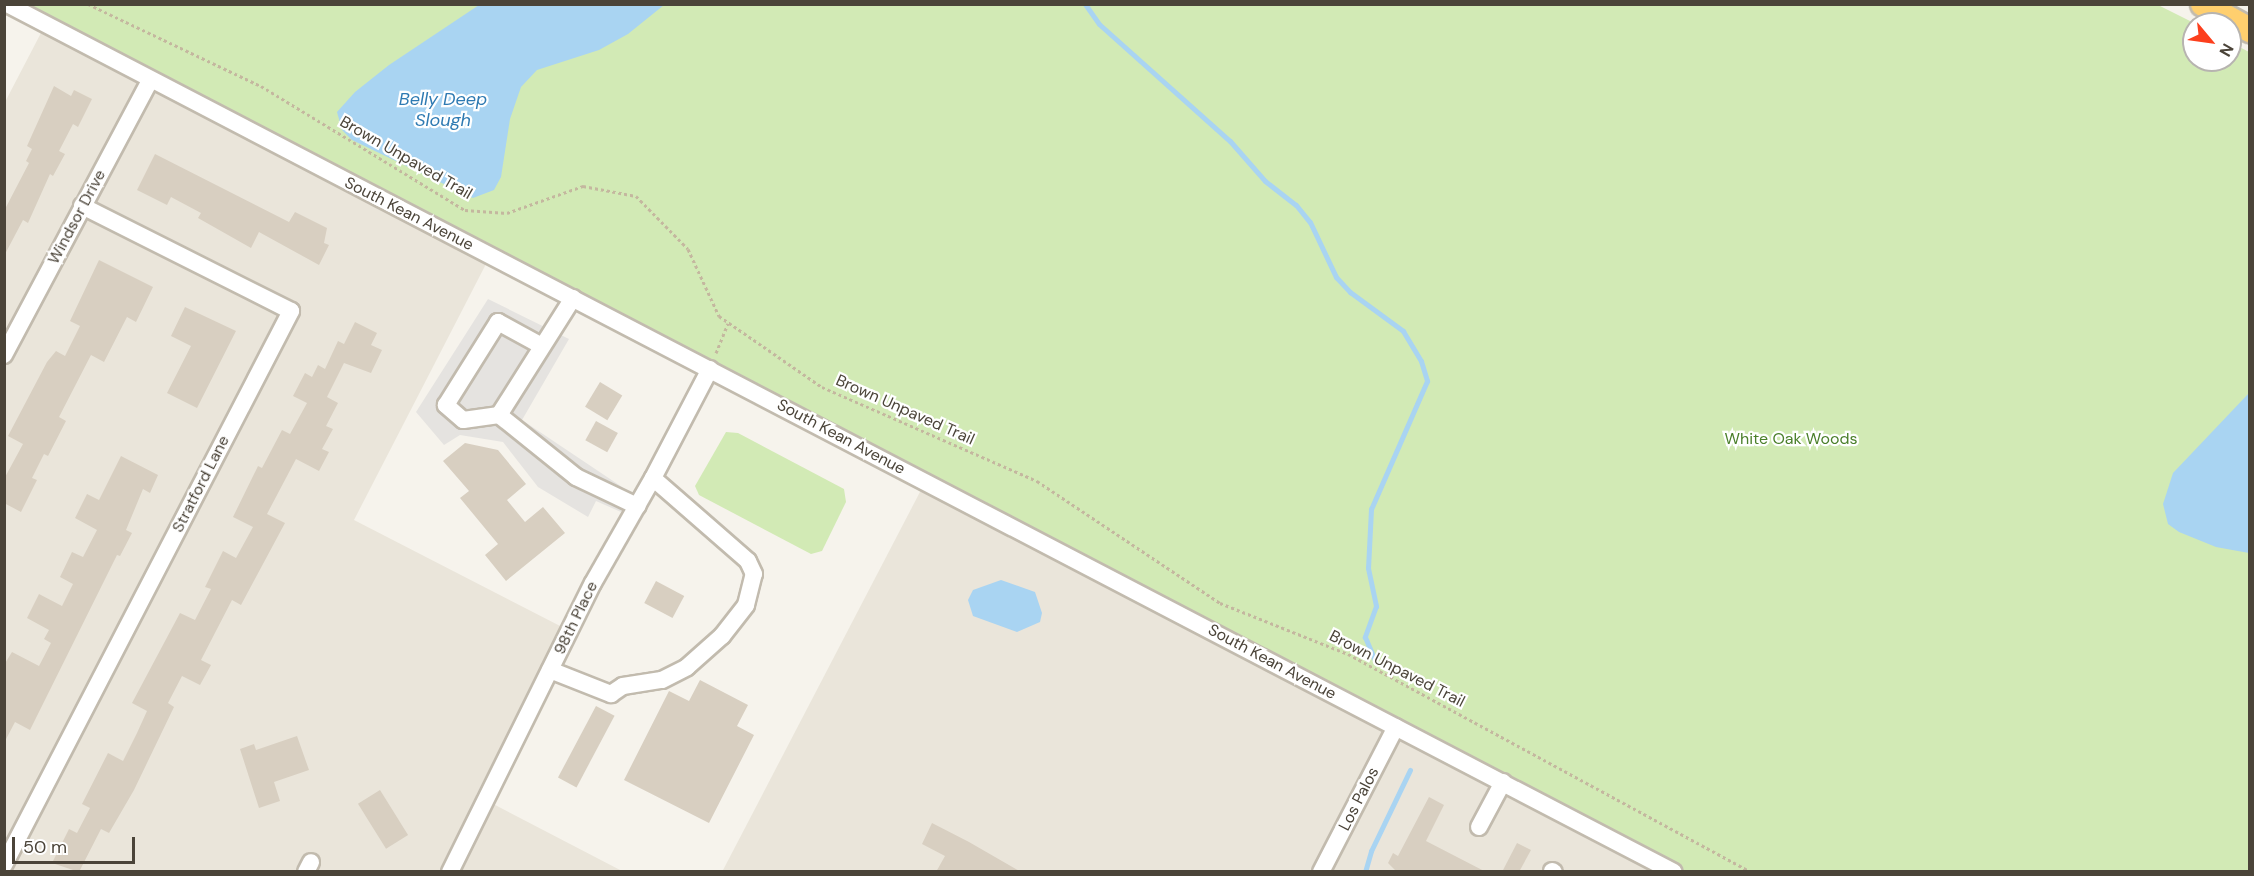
<!DOCTYPE html>
<style>
body{margin:0}
#map{position:relative;width:2254px;height:876px;overflow:hidden;background:#f6f3ec;font-family:"DM Sans",sans-serif}
div>[style]{position:absolute}
[style*='--x']{left:calc(var(--x)*1px);top:calc(var(--y)*1px);width:calc(var(--w)*1px);rotate:calc(var(--a)*1deg)}
.residential>*{inset:0;background:#eae5da}
.green>*{inset:0;background:#d2eab5}
.parking>*{inset:0;background:#e5e3e0}
.water>*{inset:0;background:#a9d4f2}
.stream>*{height:5px;margin:-2.5px;padding:0 2.5px;transform-origin:2.5px;border-radius:2.5px;background:#a9d4f2}
.building>*{inset:0;background:#d8cfc1;transform-origin:0 0}
.path>*{height:3px;margin-top:-1.5px;transform-origin:0;background:repeating-linear-gradient(90deg,#c4b79f 0 3px,transparent 0 6px)}
.roads{filter:drop-shadow(2px 0 #c2bbae) drop-shadow(-2px 0 #c2bbae) drop-shadow(0 2px #c2bbae) drop-shadow(0 -2px #c2bbae)}
.minor>*{height:16px;margin:-8px;padding:0 8px;transform-origin:8px;border-radius:8px;background:#fff}
.highway>*{height:24px;margin:-12px;padding:0 12px;transform-origin:12px;border-radius:12px;background:#ffcf6e}
span{translate:-50% -50%;white-space:nowrap;text-align:center;line-height:1.15;-webkit-text-stroke:4.5px #fff;paint-order:stroke}
.street-label{font-size:16px;color:#4b4439}
.park-label{font-size:16px;color:#4a7f2a}
.water-label{font-size:18px;color:#2e7ab2;font-style:italic}
.frame{position:absolute;inset:0;border:6px solid #4b4439;pointer-events:none}
.north{position:absolute;left:2182px;top:12px;width:60px;height:60px;box-sizing:border-box;background:#fff;border:2px solid #b7b4b0;border-radius:50%;rotate:119deg;font-size:16px;font-weight:700;line-height:24px;text-align:center;color:#4b4439}
.north::after{content:'';display:block;margin:auto;width:21px;height:27px;background:#fc3f1d;clip-path:polygon(50% 0,100% 100%,50% 72%,0 100%)}
.scale{position:absolute;left:12px;top:837px;width:123px;height:27px;box-sizing:border-box;border:3px solid #4b4439;border-top:0;padding-left:8px;font-size:18px;line-height:21px;white-space:nowrap;color:#4b4439;-webkit-text-stroke:4px #fff;paint-order:stroke}
</style>
<div id="map">
<div class="residential">
<i style="clip-path:polygon(42px 31px,486px 264px,354px 520px,564px 628px,476px 795px,622px 871px,5px 871px,4px 104px)"></i>
<i style="clip-path:polygon(921px 490px,1650px 871px,722px 872px)"></i>
</div>
<div class="green">
<i style="clip-path:polygon(18px 5px,2158px 5px,2196px 24px,2194px 60px,2230px 60px,2230px 42px,2249px 52px,2249px 871px,1675px 871px)"></i>
<i style="clip-path:polygon(726px 432px,738px 433px,844px 489px,846px 502px,822px 551px,811px 554px,699px 495px,695px 486px)"></i>
</div>
<div class="parking">
<i style="clip-path:polygon(488px 299px,569px 339px,522px 420px,631px 493px,621px 512px,596px 501px,588px 517px,538px 487px,503px 442px,460px 435px,444px 445px,416px 412px)"></i>
</div>
<div class="water">
<i style="clip-path:polygon(479px 5px,664px 5px,628px 34px,599px 50px,537px 70px,521px 87px,510px 119px,501px 177px,494px 190px,473px 198px,352px 140px,342px 130px,337px 112px,355px 92px,389px 65px)"></i>
<i style="clip-path:polygon(2249px 393px,2249px 553px,2216px 547px,2179px 532px,2168px 524px,2163px 504px,2173px 473px)"></i>
<i style="clip-path:polygon(1001px 580px,1035px 592px,1042px 613px,1040px 622px,1017px 632px,973px 616px,968px 600px,973px 590px)"></i>
</div>
<div class="stream">
<i style="--x:1085;--y:4;--w:24;--a:55"></i>
<i style="--x:1099;--y:24;--w:176;--a:41.8"></i>
<i style="--x:1230;--y:141;--w:53;--a:48.8"></i>
<i style="--x:1265;--y:181;--w:39;--a:38"></i>
<i style="--x:1296;--y:205;--w:22;--a:51"></i>
<i style="--x:1310;--y:222;--w:61;--a:64.7"></i>
<i style="--x:1336;--y:277;--w:21;--a:47"></i>
<i style="--x:1350;--y:292;--w:66;--a:36.3"></i>
<i style="--x:1403;--y:331;--w:35;--a:59"></i>
<i style="--x:1421;--y:361;--w:21;--a:73"></i>
<i style="--x:1427;--y:381;--w:140;--a:113.6"></i>
<i style="--x:1371;--y:509;--w:59;--a:92.9"></i>
<i style="--x:1368;--y:568;--w:39;--a:78"></i>
<i style="--x:1376;--y:606;--w:33;--a:110"></i>
<i style="--x:1365;--y:637;--w:26;--a:67"></i>
<i style="--x:1365;--y:872;--w:22;--a:-74"></i>
<i style="--x:1371;--y:851;--w:90;--a:-64.3"></i>
</div>
<div class="building">
<i style="clip-path:polygon(54px 86px,71px 96px,74px 90px,92px 99px,78px 127px,73px 124px,59px 151px,65px 154px,53px 176px,50px 174px,28px 223px,23px 220px,4px 256px,4px 211px,29px 163px,26px 161px,32px 149px,27px 146px)"></i>
<i style="clip-path:polygon(155px 154px,289px 222px,295px 212px,327px 228px,324px 243px,329px 245px,319px 265px,259px 232px,251px 248px,198px 218px,201px 213px,171px 197px,167px 205px,137px 190px)"></i>
<i style="clip-path:polygon(99px 260px,153px 287px,136px 322px,127px 317px,104px 362px,91px 355px,59px 417px,66px 421px,48px 456px,44px 454px,32px 478px,37px 480px,21px 512px,4px 503px,4px 479px,23px 444px,8px 436px,47px 362px,56px 351px,65px 356px,80px 326px,70px 321px)"></i>
<i style="clip-path:polygon(185px 307px,236px 331px,197px 408px,167px 393px,191px 346px,171px 336px)"></i>
<i style="clip-path:polygon(355px 322px,377px 333px,371px 345px,382px 350px,371px 373px,344px 363px,327px 397px,338px 403px,326px 426px,333px 429px,322px 449px,329px 452px,319px 471px,296px 459px,267px 514px,285px 523px,241px 605px,232px 600px,201px 660px,211px 665px,200px 685px,182px 676px,168px 703px,174px 707px,134px 790px,109px 833px,101px 829px,79px 872px,52px 863px,69px 829px,77px 833px,90px 808px,82px 804px,108px 753px,123px 761px,137px 733px,147px 711px,132px 703px,180px 613px,195px 620px,211px 589px,205px 587px,223px 551px,236px 558px,253px 527px,233px 517px,258px 466px,262px 468px,282px 430px,290px 434px,307px 403px,293px 396px,305px 373px,312px 377px,318px 365px,325px 369px,338px 341px,344px 344px)"></i>
<i style="left:600px;top:382px;width:26px;height:29px;rotate:31deg"></i>
<i style="left:596px;top:421px;width:25px;height:22px;rotate:29deg"></i>
<i style="clip-path:polygon(465px 443px,498px 450px,526px 484px,507px 500px,525px 522px,543px 507px,565px 533px,506px 581px,485px 555px,498px 544px,460px 498px,469px 491px,443px 461px)"></i>
<i style="clip-path:polygon(121px 456px,158px 475px,150px 493px,143px 489px,126px 530px,132px 533px,120px 556px,117px 555px,30px 730px,15px 722px,4px 743px,4px 665px,12px 652px,39px 666px,51px 643px,44px 639px,49px 630px,27px 618px,39px 594px,62px 606px,73px 584px,60px 577px,72px 552px,83px 557px,97px 530px,75px 518px,87px 494px,99px 500px)"></i>
<i style="left:656px;top:581px;width:32px;height:25px;rotate:28deg"></i>
<i style="clip-path:polygon(700px 680px,748px 705px,737px 726px,754px 735px,709px 823px,624px 780px,669px 691px,689px 701px)"></i>
<i style="left:596px;top:706px;width:21px;height:81px;rotate:28deg"></i>
<i style="clip-path:polygon(297px 736px,309px 770px,274px 782px,280px 801px,259px 808px,240px 749px,254px 744px,256px 750px)"></i>
<i style="left:380px;top:790px;width:53px;height:26px;rotate:58deg"></i>
<i style="clip-path:polygon(1429px 797px,1444px 805px,1426px 841px,1486px 872px,1397px 872px,1388px 863px,1393px 853px,1398px 856px)"></i>
<i style="clip-path:polygon(932px 823px,969px 842px,1021px 872px,936px 872px,945px 856px,922px 844px)"></i>
<i style="clip-path:polygon(1517px 843px,1531px 850px,1519px 872px,1502px 872px)"></i>
</div>
<div class="path">
<i style="--x:88;--y:4;--w:191;--a:25.4"></i>
<i style="--x:261;--y:86;--w:239;--a:31.3"></i>
<i style="--x:465;--y:210;--w:42;--a:4.1"></i>
<i style="--x:507;--y:213;--w:81;--a:-19.6"></i>
<i style="--x:583;--y:186;--w:54;--a:10.7"></i>
<i style="--x:636;--y:196;--w:74;--a:45.5"></i>
<i style="--x:688;--y:249;--w:74;--a:65.2"></i>
<i style="--x:719;--y:316;--w:125;--a:34.6"></i>
<i style="--x:822;--y:387;--w:235;--a:23.6"></i>
<i style="--x:1037;--y:481;--w:220;--a:33.7"></i>
<i style="--x:1220;--y:603;--w:138;--a:21.7"></i>
<i style="--x:1348;--y:654;--w:458;--a:28.4"></i>
<i style="--x:716;--y:353;--w:32;--a:-68"></i>
</div>
<div class="roads">
<div class="minor">
<i style="--x:7;--y:4;--w:1879;--a:27.51"></i>
<i style="--x:573;--y:298;--w:138;--a:122.3"></i>
<i style="--x:499;--y:415;--w:99;--a:38.8"></i>
<i style="--x:576;--y:477;--w:68;--a:25.4"></i>
<i style="--x:4;--y:355;--w:311;--a:-62"></i>
<i style="--x:499;--y:415;--w:36;--a:172"></i>
<i style="--x:463;--y:420;--w:23;--a:-139"></i>
<i style="--x:446;--y:405;--w:98;--a:-57.9"></i>
<i style="--x:498;--y:322;--w:50;--a:28.6"></i>
<i style="--x:550;--y:670;--w:66;--a:21.5"></i>
<i style="--x:611;--y:694;--w:14;--a:-34"></i>
<i style="--x:623;--y:686;--w:39;--a:-9"></i>
<i style="--x:662;--y:680;--w:28;--a:-27"></i>
<i style="--x:687;--y:667;--w:47;--a:-41.5"></i>
<i style="--x:722;--y:636;--w:39;--a:-52"></i>
<i style="--x:746;--y:605;--w:32;--a:-76"></i>
<i style="--x:754;--y:574;--w:14;--a:-115"></i>
<i style="--x:748;--y:561;--w:126;--a:-138.9"></i>
<i style="--x:1479;--y:827;--w:51;--a:-61.9"></i>
<i style="--x:4;--y:865;--w:624;--a:-62.61"></i>
<i style="--x:291;--y:311;--w:234;--a:-153.3"></i>
<i style="--x:1552;--y:871;--w:2;--a:27"></i>
<i style="--x:306;--y:872;--w:11;--a:-63"></i>
<i style="--x:450;--y:872;--w:322;--a:-63.7"></i>
<i style="--x:593;--y:583;--w:121;--a:-60.3"></i>
<i style="--x:653;--y:478;--w:123;--a:-62.4"></i>
<i style="--x:1321;--y:872;--w:163;--a:-62.7"></i>
</div>
<div class="highway">
<i style="--x:2203;--y:4;--w:54;--a:29"></i>
</div>
</div>
<div class="street-label">
<span style="left:406px;top:158px;rotate:30deg">Brown Unpaved Trail</span>
<span style="left:409px;top:214px;rotate:27deg">South Kean Avenue</span>
<span style="left:77px;top:217px;rotate:-62deg">Windsor Drive</span>
<span style="left:905px;top:410px;rotate:24deg">Brown Unpaved Trail</span>
<span style="left:841px;top:437px;rotate:28deg">South Kean Avenue</span>
<span style="left:201px;top:484px;rotate:-63deg">Stratford Lane</span>
<span style="left:576px;top:618px;rotate:-64deg">98th Place</span>
<span style="left:1272px;top:662px;rotate:28deg">South Kean Avenue</span>
<span style="left:1397px;top:669px;rotate:27deg">Brown Unpaved Trail</span>
<span style="left:1359px;top:799px;rotate:-63deg">Los Palos</span>
</div>
<div class="park-label">
<span style="left:1791px;top:439px">White Oak Woods</span>
</div>
<div class="water-label">
<span style="left:443px;top:110px">Belly Deep<br>Slough</span>
</div>
<div class="frame"></div>
<div class="north">N</div>
<div class="scale">50 m</div>
</div>
